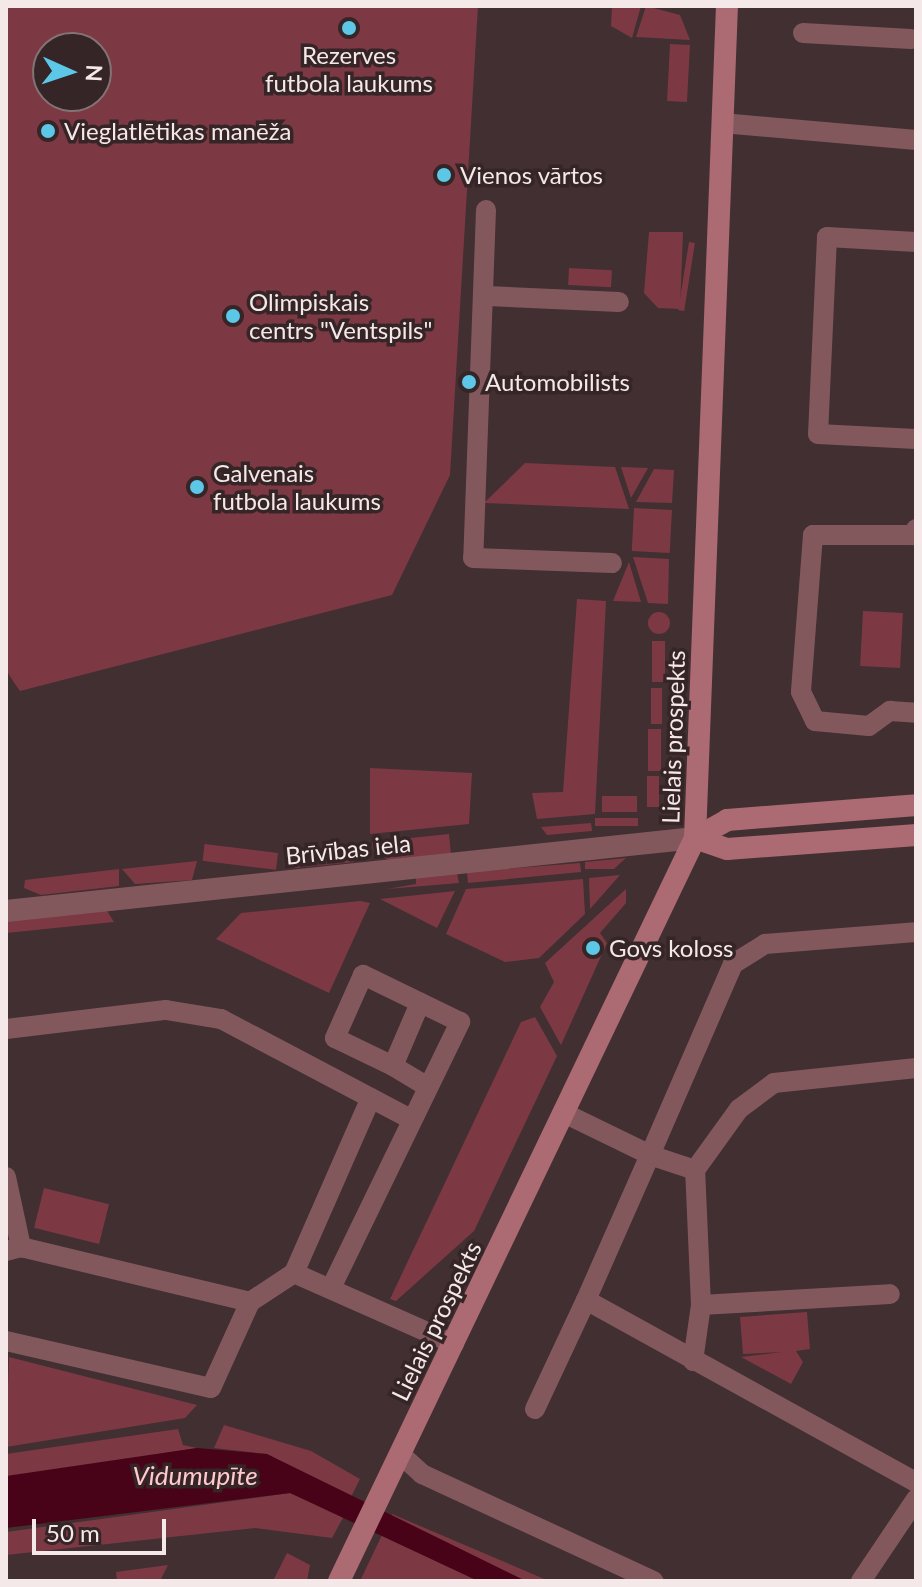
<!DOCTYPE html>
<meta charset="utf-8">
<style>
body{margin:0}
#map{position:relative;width:922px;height:1587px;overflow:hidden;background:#412f31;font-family:Lato,sans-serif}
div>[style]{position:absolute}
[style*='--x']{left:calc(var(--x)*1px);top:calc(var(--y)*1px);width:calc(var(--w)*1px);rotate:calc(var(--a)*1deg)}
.green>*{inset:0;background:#7c3944;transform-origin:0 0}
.round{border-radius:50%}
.water>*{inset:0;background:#490318}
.minor>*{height:20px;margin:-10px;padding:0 10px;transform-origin:10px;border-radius:10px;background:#82585d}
.tertiary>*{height:22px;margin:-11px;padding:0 11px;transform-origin:11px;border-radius:11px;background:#82585d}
.secondary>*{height:22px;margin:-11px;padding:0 11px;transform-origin:11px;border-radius:11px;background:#ac6a73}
.dots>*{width:22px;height:22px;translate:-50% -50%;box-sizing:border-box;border:4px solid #362527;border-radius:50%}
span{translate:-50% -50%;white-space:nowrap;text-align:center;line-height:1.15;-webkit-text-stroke:7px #362527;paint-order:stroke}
.poi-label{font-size:24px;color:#f4e8e9}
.left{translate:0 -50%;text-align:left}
.street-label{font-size:24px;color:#f4e8e9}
.water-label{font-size:26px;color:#ffc9ce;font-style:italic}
.frame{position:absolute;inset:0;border:8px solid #f4e8e9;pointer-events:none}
.north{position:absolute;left:32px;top:32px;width:80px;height:80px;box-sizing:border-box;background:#362527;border:2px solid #827375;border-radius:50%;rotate:93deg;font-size:22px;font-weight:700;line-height:32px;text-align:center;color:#f4e8e9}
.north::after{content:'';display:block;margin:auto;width:28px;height:36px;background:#5dc7e8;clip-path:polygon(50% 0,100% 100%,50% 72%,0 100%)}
.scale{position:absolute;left:32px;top:1519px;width:134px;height:36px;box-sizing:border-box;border:4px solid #f4e8e9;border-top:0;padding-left:10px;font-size:24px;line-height:28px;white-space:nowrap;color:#f4e8e9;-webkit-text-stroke:6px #362527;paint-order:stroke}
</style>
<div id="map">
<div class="green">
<i style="clip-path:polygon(evenodd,6px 6px,478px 6px,450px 475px,392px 595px,20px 691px,15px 684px,6px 670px,6px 6px,48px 48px,96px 48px,96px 96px,48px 96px,48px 48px)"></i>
<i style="clip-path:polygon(612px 6px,641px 6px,632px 38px,611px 26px)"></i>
<i style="clip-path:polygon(646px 6px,680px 15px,690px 40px,636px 37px)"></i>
<i style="left:670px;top:44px;width:20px;height:57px;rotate:3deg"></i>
<i style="clip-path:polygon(649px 232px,683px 232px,680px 309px,658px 308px,644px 293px)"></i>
<i style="left:689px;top:242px;width:6px;height:69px;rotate:9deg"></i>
<i style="left:569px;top:268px;width:43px;height:17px;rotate:3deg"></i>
<i style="clip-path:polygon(525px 463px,615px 467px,629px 509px,484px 503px)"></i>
<i style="clip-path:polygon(621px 467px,648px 468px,631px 498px)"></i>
<i style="clip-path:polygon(654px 469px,674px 470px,672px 503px,636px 502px)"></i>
<i style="left:634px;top:508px;width:38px;height:43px;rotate:3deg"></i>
<i style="clip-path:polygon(633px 557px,669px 559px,668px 604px,648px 603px)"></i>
<i style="clip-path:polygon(629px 562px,641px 602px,613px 601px)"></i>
<i style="clip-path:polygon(577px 599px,606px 601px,595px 814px,537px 819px,532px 793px,563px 792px)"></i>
<i style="left:863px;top:611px;width:40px;height:55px;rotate:3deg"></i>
<i class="round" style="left:648px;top:612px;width:22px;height:22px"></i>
<i style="left:652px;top:641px;width:13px;height:41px"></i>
<i style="left:651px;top:688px;width:11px;height:36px"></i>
<i style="left:648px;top:729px;width:13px;height:42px"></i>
<i style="clip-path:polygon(370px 768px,472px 773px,469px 824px,370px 834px)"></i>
<i style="left:647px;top:776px;width:12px;height:31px"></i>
<i style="left:637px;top:796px;width:16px;height:35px;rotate:90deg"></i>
<i style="left:638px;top:818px;width:8px;height:43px;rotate:90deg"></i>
<i style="clip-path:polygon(591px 823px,592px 831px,547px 835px,541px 827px)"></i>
<i style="clip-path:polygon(449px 834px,451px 855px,392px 862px,373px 851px,372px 842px)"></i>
<i style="clip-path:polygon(352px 845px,354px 862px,295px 868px,287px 861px,285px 851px)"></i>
<i style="left:278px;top:853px;width:17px;height:74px;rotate:97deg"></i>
<i style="clip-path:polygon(626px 858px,614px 869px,585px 869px,585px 862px)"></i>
<i style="clip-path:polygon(197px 861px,192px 880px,135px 884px,122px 869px)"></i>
<i style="clip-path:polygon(580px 863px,581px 872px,468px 883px,467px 872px)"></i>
<i style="clip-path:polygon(119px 869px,119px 886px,41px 895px,24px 888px,25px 880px)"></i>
<i style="clip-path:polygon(457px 873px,459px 883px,387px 889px,416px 884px,416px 876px)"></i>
<i style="clip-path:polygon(620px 875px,590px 909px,589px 878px)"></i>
<i style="clip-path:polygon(583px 879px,585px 914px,539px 958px,505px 962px,446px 934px,466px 889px)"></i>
<i style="clip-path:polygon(626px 889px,626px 903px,600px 933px,607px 943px,561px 1045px,540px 1007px,554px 982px,545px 963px)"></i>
<i style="clip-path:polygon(455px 891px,437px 928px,380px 899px)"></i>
<i style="clip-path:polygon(360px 901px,370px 903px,329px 993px,216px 939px,241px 913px)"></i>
<i style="clip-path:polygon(106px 909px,114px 922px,6px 933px,6px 918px)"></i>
<i style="clip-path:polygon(535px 1017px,557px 1056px,474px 1231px,396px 1301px,390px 1299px,521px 1022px)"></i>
<i style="left:44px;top:1188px;width:67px;height:41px;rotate:14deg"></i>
<i style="clip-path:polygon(807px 1312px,810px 1349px,796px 1351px,803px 1362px,791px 1384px,741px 1357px,782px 1352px,743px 1354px,740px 1317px)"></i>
<i style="clip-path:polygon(9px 1357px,197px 1405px,185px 1418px,6px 1447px)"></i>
<i style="clip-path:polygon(224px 1425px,311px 1451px,360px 1479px,350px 1499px,267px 1454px,214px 1448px)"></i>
<i style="clip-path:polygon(178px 1429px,183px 1445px,197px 1448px,6px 1478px,6px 1454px)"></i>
<i style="clip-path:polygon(290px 1493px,344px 1516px,332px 1538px,255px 1528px,6px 1555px,6px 1532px)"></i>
<i style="clip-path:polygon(392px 1514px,549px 1581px,360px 1581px)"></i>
<i style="clip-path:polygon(287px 1553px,310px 1565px,307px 1581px,273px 1581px)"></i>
<i style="clip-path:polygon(168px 1565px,160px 1581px,117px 1581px,116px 1572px)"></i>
</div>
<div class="water">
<i style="clip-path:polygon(197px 1448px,267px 1454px,526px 1581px,478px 1581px,290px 1493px,6px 1528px,6px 1476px)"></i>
</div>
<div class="minor">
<i style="--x:803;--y:33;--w:108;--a:3.2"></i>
<i style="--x:722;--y:123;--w:195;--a:5"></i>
<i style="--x:486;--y:210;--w:348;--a:92.1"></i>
<i style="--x:473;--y:558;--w:139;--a:2.1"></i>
<i style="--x:916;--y:242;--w:89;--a:-176.8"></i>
<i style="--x:827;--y:237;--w:197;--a:92.6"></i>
<i style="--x:818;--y:434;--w:98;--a:2.9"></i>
<i style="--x:487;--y:296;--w:132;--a:2.6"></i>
<i style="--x:916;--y:529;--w:7;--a:117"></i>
<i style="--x:913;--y:535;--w:100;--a:180"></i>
<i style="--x:813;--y:535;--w:157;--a:94.4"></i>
<i style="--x:801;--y:692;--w:32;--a:64"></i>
<i style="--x:815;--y:721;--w:54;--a:5.3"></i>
<i style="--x:869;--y:726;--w:26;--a:-36"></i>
<i style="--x:890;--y:711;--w:26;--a:4"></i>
<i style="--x:6;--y:1029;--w:161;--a:-6.8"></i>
<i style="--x:166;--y:1010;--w:56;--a:9.3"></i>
<i style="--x:221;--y:1019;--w:212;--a:27.8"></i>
<i style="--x:393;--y:1066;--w:39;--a:31"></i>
<i style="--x:916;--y:1068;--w:143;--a:174"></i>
<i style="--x:774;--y:1083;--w:44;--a:143.4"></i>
<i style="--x:739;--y:1109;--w:75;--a:125.8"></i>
<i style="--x:695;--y:1170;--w:47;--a:-161.6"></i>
<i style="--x:650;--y:1155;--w:158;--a:113.8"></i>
<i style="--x:586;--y:1300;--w:377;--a:28.9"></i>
<i style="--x:564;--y:1113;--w:96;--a:26"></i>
<i style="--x:650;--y:1155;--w:208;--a:-66.5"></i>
<i style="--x:733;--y:964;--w:38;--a:-32"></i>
<i style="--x:765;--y:944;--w:151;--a:-4.5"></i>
<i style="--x:6;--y:1177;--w:72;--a:77.9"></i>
<i style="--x:6;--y:1251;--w:16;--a:-15"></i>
<i style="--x:21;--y:1247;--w:236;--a:13.5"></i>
<i style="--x:294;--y:1273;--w:175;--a:23.9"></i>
<i style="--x:331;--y:1288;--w:296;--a:-64.1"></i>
<i style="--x:460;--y:1022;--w:108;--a:-154.1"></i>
<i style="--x:363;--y:975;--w:69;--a:114"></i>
<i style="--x:335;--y:1038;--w:64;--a:25.8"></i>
<i style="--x:393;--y:1066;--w:69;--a:-66.8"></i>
<i style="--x:701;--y:1305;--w:189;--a:-3.3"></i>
<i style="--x:6;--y:1341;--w:210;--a:12.9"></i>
<i style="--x:211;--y:1388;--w:94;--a:-65.6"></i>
<i style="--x:250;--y:1302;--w:53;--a:-33.4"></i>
<i style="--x:294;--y:1273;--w:191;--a:-66.3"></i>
<i style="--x:693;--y:1361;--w:57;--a:-81.9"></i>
<i style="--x:701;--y:1305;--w:135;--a:-92.5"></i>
<i style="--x:535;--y:1409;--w:120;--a:-64.9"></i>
<i style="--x:400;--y:1454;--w:30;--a:42"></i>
<i style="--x:422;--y:1474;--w:255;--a:24.8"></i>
<i style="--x:861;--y:1581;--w:99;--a:-56.1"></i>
</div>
<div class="tertiary">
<i style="--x:6;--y:911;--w:693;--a:-6.05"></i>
</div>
<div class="secondary">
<i style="--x:695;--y:838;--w:37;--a:-29"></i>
<i style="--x:727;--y:820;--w:190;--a:-4.5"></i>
<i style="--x:695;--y:838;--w:34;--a:19"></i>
<i style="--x:727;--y:849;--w:190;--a:-4.2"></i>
<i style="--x:339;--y:1581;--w:824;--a:-64.4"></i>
<i style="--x:695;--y:838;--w:833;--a:-87.8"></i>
</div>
<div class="dots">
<i style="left:349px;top:28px;background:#5dc7e8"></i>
<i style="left:48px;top:131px;background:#5dc7e8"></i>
<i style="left:444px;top:175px;background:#5dc7e8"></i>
<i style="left:233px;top:316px;background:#5dc7e8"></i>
<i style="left:469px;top:382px;background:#5dc7e8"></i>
<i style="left:197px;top:487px;background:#5dc7e8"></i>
<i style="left:593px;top:948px;background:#5dc7e8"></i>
</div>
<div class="poi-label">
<span style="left:349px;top:69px">Rezerves<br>futbola laukums</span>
<span class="left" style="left:64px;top:131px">Vieglatlētikas manēža</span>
<span class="left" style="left:460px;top:175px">Vienos vārtos</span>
<span class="left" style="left:249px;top:316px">Olimpiskais<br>centrs "Ventspils"</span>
<span class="left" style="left:485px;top:382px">Automobilists</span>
<span class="left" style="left:213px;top:487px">Galvenais<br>futbola laukums</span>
<span class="left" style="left:609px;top:948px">Govs koloss</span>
</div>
<div class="street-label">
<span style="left:673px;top:737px;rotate:-88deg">Lielais prospekts</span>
<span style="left:348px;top:849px;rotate:-6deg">Brīvības iela</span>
<span style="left:436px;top:1321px;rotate:-64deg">Lielais prospekts</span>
</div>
<div class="water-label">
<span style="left:195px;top:1476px">Vidumupīte</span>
</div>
<div class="frame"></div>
<div class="north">N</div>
<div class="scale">50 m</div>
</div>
